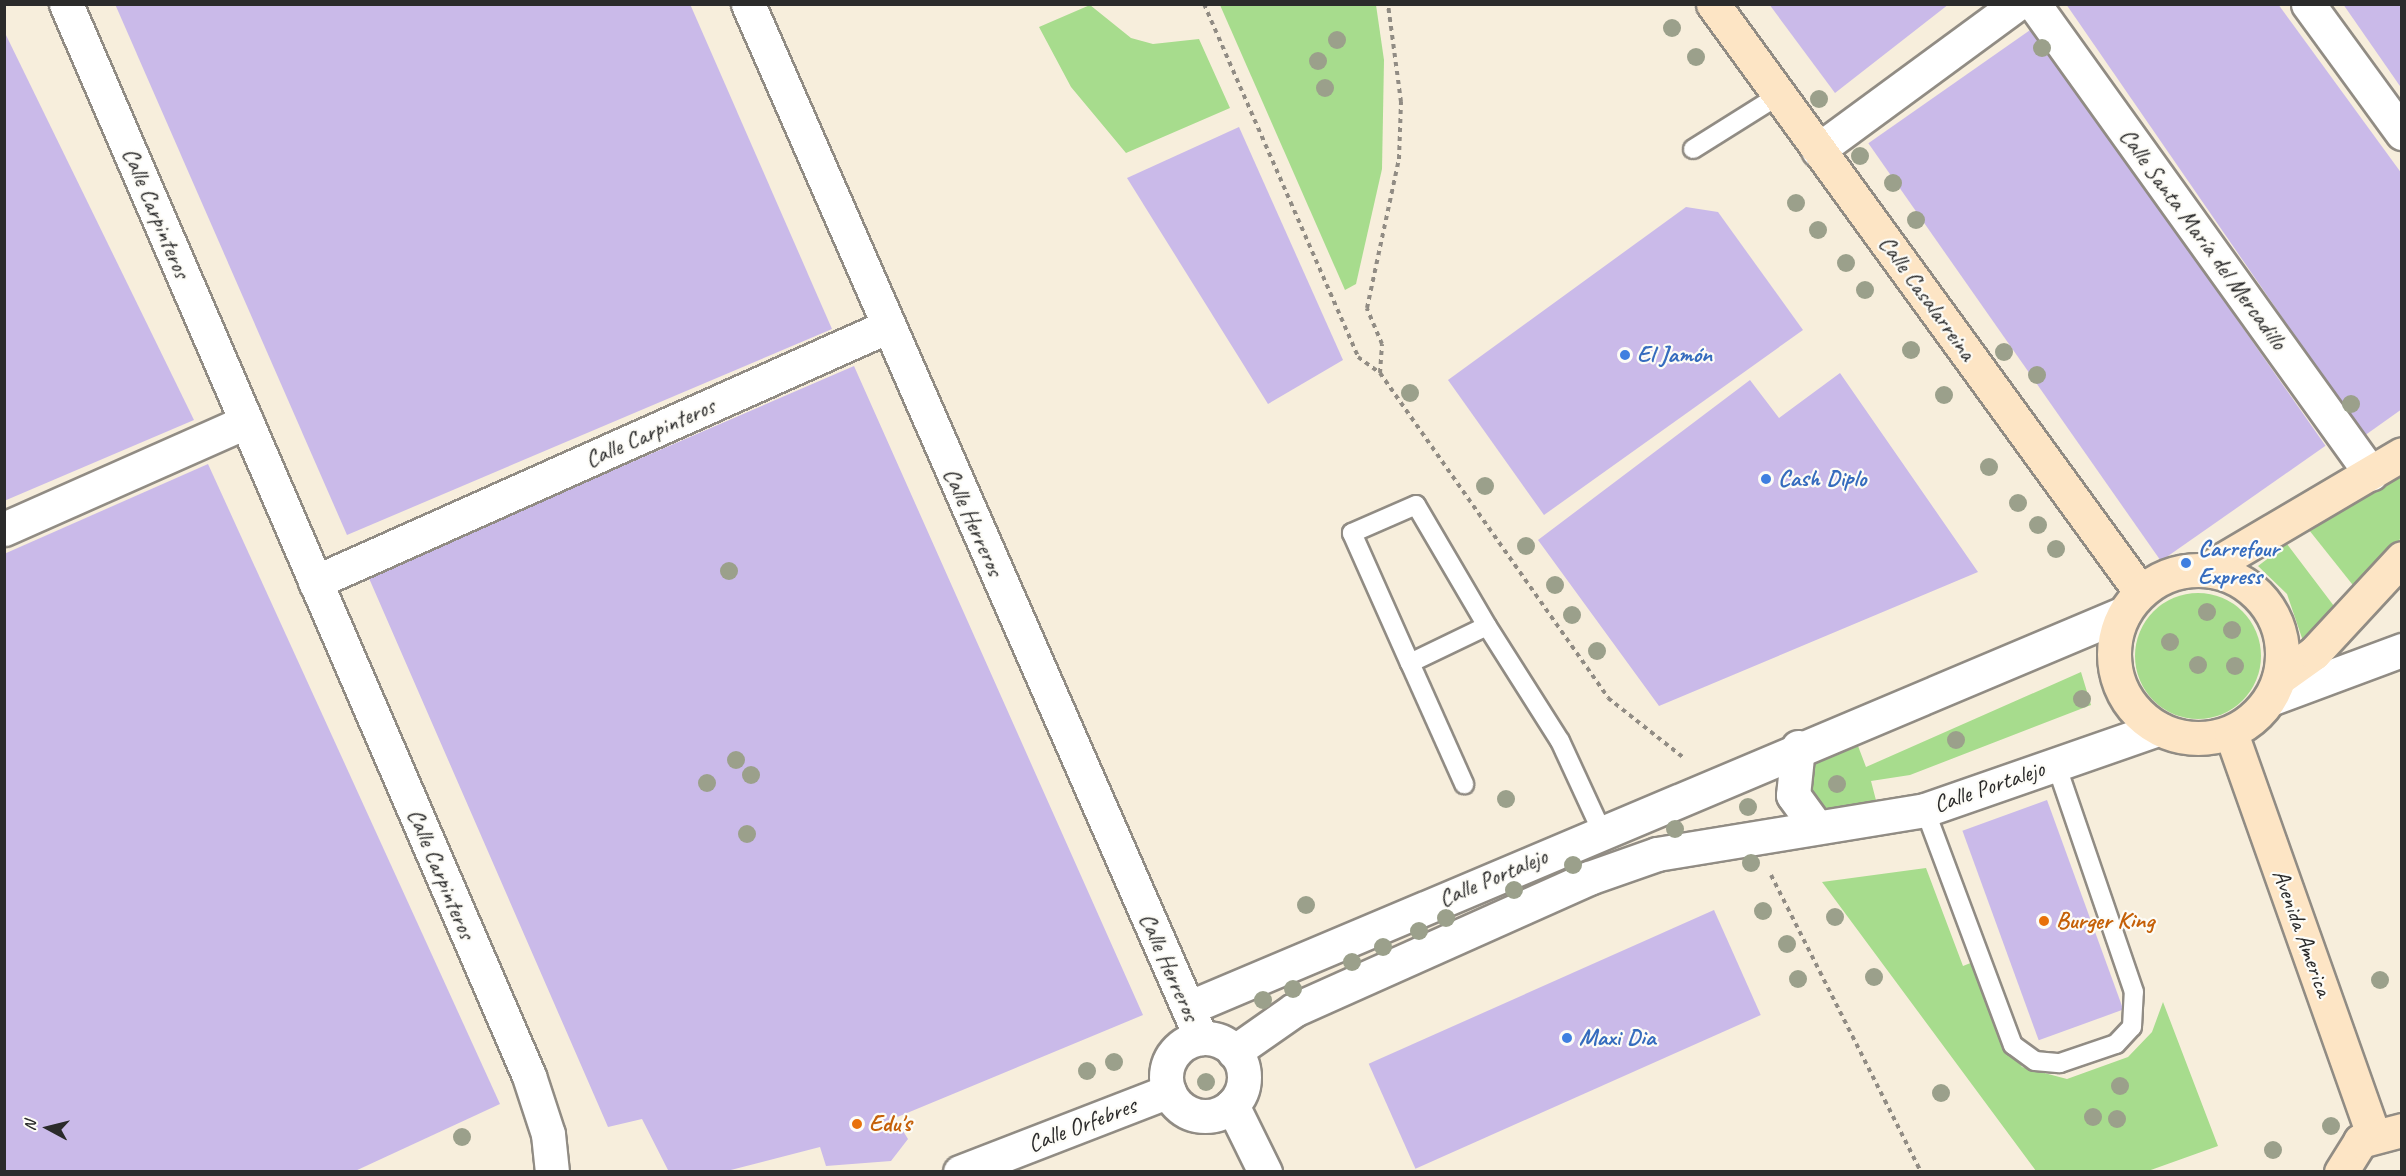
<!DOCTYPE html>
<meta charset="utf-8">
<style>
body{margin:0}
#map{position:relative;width:2406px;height:1176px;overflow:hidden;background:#f7eedc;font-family:Caveat,sans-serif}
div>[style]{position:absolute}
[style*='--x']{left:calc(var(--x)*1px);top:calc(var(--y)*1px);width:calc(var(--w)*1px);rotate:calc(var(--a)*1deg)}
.green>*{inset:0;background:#a7dc8d}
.round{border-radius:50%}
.building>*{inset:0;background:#cabae9;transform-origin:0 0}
.path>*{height:4px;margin-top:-2px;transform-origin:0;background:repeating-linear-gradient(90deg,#918c84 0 4.5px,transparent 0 9px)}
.roads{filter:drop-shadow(2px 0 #918c84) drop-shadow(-2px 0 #918c84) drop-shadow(0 2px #918c84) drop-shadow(0 -2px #918c84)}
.lane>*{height:18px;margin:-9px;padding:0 9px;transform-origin:9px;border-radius:9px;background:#fff}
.street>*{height:33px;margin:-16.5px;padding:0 16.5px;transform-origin:16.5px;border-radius:16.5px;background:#fff}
.street>.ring{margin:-16.5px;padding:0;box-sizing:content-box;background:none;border:33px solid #fff;border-radius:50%}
.secondary>*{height:33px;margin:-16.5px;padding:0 16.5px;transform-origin:16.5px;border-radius:16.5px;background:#fde5c5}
.secondary>.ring{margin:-16.5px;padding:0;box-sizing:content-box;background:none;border:33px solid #fde5c5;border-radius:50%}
.trees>*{width:18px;height:18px;margin:-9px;border-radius:50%;background:#9ba08b}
.dots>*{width:16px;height:16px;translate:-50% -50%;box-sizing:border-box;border:3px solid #fdfcf7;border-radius:50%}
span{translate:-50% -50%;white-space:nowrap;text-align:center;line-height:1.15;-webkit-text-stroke:4.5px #fdfcf7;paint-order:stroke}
.street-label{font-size:24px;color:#2b2b2b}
.shop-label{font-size:24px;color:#366cbe;font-weight:700}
.left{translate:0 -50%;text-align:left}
.food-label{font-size:24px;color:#c56008;font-weight:700}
.frame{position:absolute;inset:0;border:6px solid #2b2b2b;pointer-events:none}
.north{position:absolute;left:18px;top:1098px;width:60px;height:60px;-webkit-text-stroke:4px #fdfcf7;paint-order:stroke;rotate:277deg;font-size:16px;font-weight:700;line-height:24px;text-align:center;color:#2b2b2b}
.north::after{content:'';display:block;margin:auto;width:21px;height:27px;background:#2b2b2b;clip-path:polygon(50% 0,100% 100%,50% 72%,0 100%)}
</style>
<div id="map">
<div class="green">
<i style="clip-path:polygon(1090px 5px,1131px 38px,1153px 44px,1199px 39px,1230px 108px,1126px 153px,1071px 87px,1039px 27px)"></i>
<i style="clip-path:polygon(1220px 5px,1376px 5px,1384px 60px,1382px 169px,1356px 284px,1345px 290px)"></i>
<i style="clip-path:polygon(2401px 472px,2401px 538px,2356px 589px,2309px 530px)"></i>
<i style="clip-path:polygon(2287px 544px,2337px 610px,2303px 641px,2287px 594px,2258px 566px)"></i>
<i class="round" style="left:2135px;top:593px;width:126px;height:126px"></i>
<i style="clip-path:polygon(2081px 672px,2091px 705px,1910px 775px,1871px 781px,1878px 808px,1832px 813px,1818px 808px,1808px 791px,1813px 757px,1855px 738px,1866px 767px)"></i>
<i style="clip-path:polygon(1926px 868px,1963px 966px,1973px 962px,1998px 1032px,2022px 1067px,2067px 1079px,2128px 1057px,2152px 1032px,2163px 1002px,2218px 1146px,2148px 1171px,2036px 1171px,1822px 882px)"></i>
</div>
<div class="building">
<i style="clip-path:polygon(115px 4px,690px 4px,832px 329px,347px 535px)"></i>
<i style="clip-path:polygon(1769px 4px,1949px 4px,1835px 93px)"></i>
<i style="clip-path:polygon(2066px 4px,2278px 4px,2402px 174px,2402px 409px,2364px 436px)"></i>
<i style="clip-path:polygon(2343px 4px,2402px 4px,2402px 89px)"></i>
<i style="left:2033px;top:28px;width:510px;height:201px;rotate:55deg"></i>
<i style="clip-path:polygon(4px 31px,194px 420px,4px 501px)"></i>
<i style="clip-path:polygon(1239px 127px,1343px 360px,1268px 404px,1127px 178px)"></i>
<i style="clip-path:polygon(1686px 207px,1718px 212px,1803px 330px,1544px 515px,1448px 380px)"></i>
<i style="clip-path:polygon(854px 366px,1143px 1015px,895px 1118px,908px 1139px,891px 1161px,826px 1166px,820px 1147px,723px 1172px,669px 1172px,642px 1119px,608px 1127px,368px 576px)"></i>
<i style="clip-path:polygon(1840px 373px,1978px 572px,1659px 706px,1538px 540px,1750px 380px,1779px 418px)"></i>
<i style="clip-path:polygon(208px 464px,500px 1104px,353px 1172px,4px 1172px,4px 554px)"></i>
<i style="left:2047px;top:800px;width:223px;height:90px;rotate:70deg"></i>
<i style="left:1714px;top:910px;width:115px;height:378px;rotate:66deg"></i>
</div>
<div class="path">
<i style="--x:1204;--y:4;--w:385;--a:66.4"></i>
<i style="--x:1358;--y:357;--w:27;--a:36"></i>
<i style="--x:1380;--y:373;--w:397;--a:54.9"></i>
<i style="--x:1608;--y:698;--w:97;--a:38.3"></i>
<i style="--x:1380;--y:373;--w:29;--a:-86"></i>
<i style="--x:1382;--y:344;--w:39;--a:-113"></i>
<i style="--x:1367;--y:308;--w:152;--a:-77.9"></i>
<i style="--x:1399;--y:159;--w:57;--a:-88"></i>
<i style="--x:1401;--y:102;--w:99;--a:-97.6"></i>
<i style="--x:1771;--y:875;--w:333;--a:63.2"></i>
</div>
<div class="roads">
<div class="lane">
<i style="--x:1693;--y:149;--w:102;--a:-32.1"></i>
<i style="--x:1487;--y:626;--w:136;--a:57.6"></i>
<i style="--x:1560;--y:741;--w:100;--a:65.2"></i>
<i style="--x:1410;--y:663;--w:85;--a:-25.7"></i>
<i style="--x:1487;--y:626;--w:140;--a:-120.4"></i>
<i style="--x:1416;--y:505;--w:70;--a:156.4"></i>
<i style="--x:1352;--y:533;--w:142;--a:66"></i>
<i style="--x:1410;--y:663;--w:133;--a:65.9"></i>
<i style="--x:1925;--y:810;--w:251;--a:69.5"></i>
<i style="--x:2013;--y:1045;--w:27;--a:36"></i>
<i style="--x:2035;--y:1061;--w:25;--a:5"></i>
<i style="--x:2060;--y:1063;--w:59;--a:-18.7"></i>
<i style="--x:2116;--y:1044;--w:23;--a:-47"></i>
<i style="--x:2132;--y:1027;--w:35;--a:-87"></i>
<i style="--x:2134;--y:992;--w:241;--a:-108.9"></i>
</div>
<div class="street">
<i style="--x:66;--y:4;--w:1168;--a:66.64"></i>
<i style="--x:529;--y:1076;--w:61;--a:71.9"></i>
<i style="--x:548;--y:1134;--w:38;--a:84"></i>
<i style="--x:748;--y:4;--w:1129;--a:66.34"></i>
<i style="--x:2034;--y:4;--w:578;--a:54.36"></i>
<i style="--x:2308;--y:4;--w:160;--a:53.9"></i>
<i style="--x:1818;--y:150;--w:247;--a:-36.3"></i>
<i style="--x:4;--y:529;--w:265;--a:-23.9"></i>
<i style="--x:315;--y:582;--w:625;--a:-24.06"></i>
<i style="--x:2270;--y:699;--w:141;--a:-20.4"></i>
<i style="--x:1798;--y:747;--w:48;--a:95.9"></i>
<i style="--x:1793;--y:795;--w:39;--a:54"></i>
<i style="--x:1188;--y:1008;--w:1016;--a:-22.88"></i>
<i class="ring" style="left:1166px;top:1038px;width:45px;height:45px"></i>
<i style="--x:1234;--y:1052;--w:73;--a:-35"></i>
<i style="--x:1294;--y:1010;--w:323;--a:-24.1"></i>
<i style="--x:1589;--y:878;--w:72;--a:-19.4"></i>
<i style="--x:1657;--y:854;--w:272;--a:-9.3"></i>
<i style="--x:1925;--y:810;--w:247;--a:-19.2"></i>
<i style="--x:1232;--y:1105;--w:75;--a:63.8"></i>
<i style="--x:960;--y:1172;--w:224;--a:-21.2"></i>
</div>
<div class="secondary">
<i style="--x:1713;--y:4;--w:726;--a:53.97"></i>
<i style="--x:2207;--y:569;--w:226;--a:-30.5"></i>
<i class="ring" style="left:2114px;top:570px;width:135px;height:135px"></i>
<i style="--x:2279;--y:678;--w:43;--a:-35.5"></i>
<i style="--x:2314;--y:653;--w:129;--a:-47.2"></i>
<i style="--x:2231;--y:733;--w:425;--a:70.5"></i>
<i style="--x:2341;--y:1172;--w:36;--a:-58"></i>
<i style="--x:2360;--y:1141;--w:43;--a:-14.7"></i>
</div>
</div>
<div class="trees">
<i style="left:1672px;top:28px"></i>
<i style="left:1337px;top:40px"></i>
<i style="left:2042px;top:48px"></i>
<i style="left:1696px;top:57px"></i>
<i style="left:1318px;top:61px"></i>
<i style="left:1325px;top:88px"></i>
<i style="left:1819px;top:99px"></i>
<i style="left:1860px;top:156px"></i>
<i style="left:1893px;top:183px"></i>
<i style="left:1796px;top:203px"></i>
<i style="left:1916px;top:220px"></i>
<i style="left:1818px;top:230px"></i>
<i style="left:1846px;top:263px"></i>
<i style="left:1865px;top:290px"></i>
<i style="left:1911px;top:350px"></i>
<i style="left:2004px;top:352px"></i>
<i style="left:2037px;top:375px"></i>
<i style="left:1410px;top:393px"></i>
<i style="left:1944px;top:395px"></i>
<i style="left:2351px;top:404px"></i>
<i style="left:1989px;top:467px"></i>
<i style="left:1485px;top:486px"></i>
<i style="left:2018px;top:503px"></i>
<i style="left:2038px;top:525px"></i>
<i style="left:1526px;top:546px"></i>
<i style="left:2056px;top:549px"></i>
<i style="left:729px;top:571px"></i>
<i style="left:1555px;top:585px"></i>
<i style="left:2207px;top:612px"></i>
<i style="left:1572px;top:615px"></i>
<i style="left:2232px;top:630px"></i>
<i style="left:2170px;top:642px"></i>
<i style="left:1597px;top:651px"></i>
<i style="left:2198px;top:665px"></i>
<i style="left:2235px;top:666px"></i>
<i style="left:2082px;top:699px"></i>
<i style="left:1956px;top:740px"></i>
<i style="left:736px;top:760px"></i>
<i style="left:751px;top:775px"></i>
<i style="left:707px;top:783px"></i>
<i style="left:1837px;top:784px"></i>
<i style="left:1506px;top:799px"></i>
<i style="left:1748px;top:807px"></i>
<i style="left:1675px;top:829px"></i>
<i style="left:747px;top:834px"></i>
<i style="left:1751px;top:863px"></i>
<i style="left:1573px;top:865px"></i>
<i style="left:1514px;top:890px"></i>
<i style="left:1306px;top:905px"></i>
<i style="left:1763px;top:911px"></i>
<i style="left:1835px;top:917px"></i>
<i style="left:1446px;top:918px"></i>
<i style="left:1419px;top:931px"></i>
<i style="left:1787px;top:944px"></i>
<i style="left:1383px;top:947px"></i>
<i style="left:1352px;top:962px"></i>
<i style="left:1874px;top:977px"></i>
<i style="left:1798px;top:979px"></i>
<i style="left:2380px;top:980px"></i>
<i style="left:1293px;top:989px"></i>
<i style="left:1263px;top:1000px"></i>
<i style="left:1114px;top:1062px"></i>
<i style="left:1087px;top:1071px"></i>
<i style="left:1206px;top:1082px"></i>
<i style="left:2120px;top:1086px"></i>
<i style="left:1941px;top:1093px"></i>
<i style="left:2093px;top:1117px"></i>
<i style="left:2117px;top:1119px"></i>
<i style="left:2331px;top:1126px"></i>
<i style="left:462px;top:1137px"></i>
<i style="left:2273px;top:1150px"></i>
</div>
<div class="dots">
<i style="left:1625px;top:355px;background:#3f7fe0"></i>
<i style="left:1766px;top:479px;background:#3f7fe0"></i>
<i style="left:2186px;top:563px;background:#3f7fe0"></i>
<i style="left:2044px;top:921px;background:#e8710a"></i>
<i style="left:1567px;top:1038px;background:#3f7fe0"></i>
<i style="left:857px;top:1124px;background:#e8710a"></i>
</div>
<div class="street-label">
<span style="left:156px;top:213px;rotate:67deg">Calle Carpinteros</span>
<span style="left:2203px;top:239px;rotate:54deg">Calle Santa María del Mercadillo</span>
<span style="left:1927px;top:298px;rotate:54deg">Calle Casalarreina</span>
<span style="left:650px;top:433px;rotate:-24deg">Calle Carpinteros</span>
<span style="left:973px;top:522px;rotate:66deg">Calle Herreros</span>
<span style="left:1989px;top:787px;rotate:-19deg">Calle Portalejo</span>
<span style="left:441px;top:874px;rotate:67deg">Calle Carpinteros</span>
<span style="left:1493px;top:878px;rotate:-23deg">Calle Portalejo</span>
<span style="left:2302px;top:933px;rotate:70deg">Avenida America</span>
<span style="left:1169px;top:967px;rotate:66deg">Calle Herreros</span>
<span style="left:1082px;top:1125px;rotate:-21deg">Calle Orfebres</span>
</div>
<div class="shop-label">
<span class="left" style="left:1637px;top:355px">El Jamón</span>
<span class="left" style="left:1778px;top:479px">Cash Diplo</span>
<span class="left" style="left:2198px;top:563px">Carrefour<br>Express</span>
<span class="left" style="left:1579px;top:1038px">Maxi Dia</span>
</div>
<div class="food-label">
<span class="left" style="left:2056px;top:921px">Burger King</span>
<span class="left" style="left:869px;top:1124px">Edu's</span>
</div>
<div class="frame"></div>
<div class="north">N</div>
</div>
